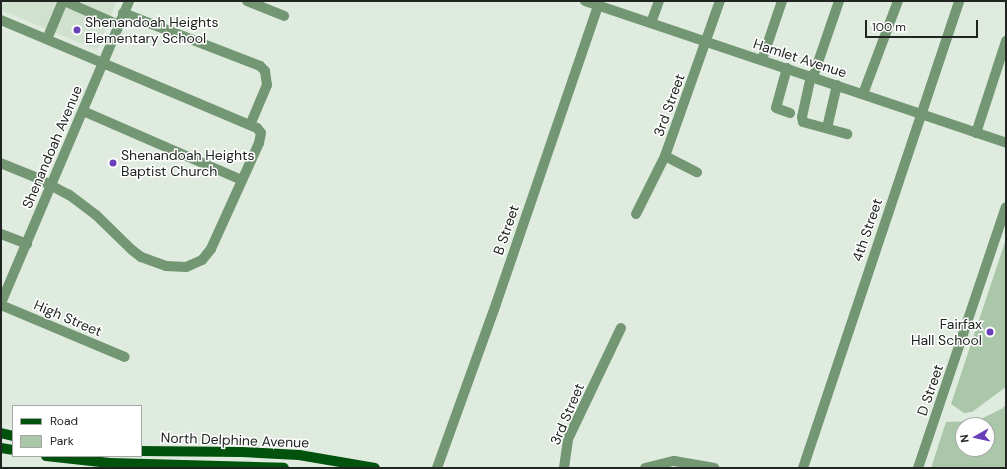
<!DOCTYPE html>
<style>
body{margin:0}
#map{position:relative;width:1007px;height:469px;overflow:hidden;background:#dfebdf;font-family:"DM Sans",sans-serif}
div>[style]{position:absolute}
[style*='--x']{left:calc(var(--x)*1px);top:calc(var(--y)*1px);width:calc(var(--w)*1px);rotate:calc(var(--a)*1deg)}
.built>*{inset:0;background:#d0e1cf}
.green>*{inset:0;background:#aac7a9}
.minor>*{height:10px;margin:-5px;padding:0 5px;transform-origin:5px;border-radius:5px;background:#739673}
.major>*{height:10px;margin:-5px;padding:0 5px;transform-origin:5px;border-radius:5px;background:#00520c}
.dots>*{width:11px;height:11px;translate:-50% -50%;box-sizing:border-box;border:2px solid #fff;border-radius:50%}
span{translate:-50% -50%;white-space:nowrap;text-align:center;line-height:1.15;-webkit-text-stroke:3px #fff;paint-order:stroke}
.poi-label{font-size:14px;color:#212521}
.left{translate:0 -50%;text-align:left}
.right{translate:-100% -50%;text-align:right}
.street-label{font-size:14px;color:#212521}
.frame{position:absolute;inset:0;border:2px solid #212521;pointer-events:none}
.legend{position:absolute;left:12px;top:405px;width:130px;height:52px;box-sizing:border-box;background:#fff;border:1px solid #a6a8a6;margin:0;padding:5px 7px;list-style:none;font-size:12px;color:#212521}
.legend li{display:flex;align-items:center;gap:8px;height:20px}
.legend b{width:20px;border:1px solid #a6a8a6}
.north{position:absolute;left:955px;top:417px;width:40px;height:40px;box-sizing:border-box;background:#fff;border:1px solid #a6a8a6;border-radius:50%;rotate:262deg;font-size:11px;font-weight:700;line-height:16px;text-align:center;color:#212521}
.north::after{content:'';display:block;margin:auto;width:14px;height:18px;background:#6940b8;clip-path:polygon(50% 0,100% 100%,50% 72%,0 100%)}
.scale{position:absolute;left:865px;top:20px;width:113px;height:18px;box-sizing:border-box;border:2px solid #212521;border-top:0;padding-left:5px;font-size:12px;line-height:14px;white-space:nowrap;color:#212521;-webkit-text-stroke:3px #fff;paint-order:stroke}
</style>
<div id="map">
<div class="built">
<i style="clip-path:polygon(1px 1px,117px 1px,97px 50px,1px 10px)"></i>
</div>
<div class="green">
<i style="clip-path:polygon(1006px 239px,1006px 387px,972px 412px,964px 413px,951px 404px)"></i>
<i style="clip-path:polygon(evenodd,1006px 404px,1006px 468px,931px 468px,946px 422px,977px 421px,1003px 408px,1006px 404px,963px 425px,987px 425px,987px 449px,963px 449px,963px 425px)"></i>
</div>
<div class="minor">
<i style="--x:64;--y:1;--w:60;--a:23.6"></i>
<i style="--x:247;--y:1;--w:40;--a:22"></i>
<i style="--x:585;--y:1;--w:444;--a:18.6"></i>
<i style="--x:123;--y:13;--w:147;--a:21.1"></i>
<i style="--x:260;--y:66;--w:7;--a:45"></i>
<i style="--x:265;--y:71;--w:14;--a:82"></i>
<i style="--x:267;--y:85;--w:43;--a:113"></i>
<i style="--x:1;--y:20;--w:278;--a:22.9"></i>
<i style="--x:257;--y:128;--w:6;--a:51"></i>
<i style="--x:261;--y:133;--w:10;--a:101"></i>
<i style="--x:259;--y:143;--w:116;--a:114.4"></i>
<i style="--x:211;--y:249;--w:14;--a:129"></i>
<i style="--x:202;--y:260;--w:17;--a:156"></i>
<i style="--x:186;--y:267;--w:20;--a:-177"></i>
<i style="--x:166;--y:266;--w:27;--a:-160"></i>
<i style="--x:141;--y:257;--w:11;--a:-142"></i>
<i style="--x:132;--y:250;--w:50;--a:-135.8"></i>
<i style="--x:96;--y:215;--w:34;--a:-143"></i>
<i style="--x:69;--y:195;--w:38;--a:-152"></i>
<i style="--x:35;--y:177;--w:37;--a:-158"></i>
<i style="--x:651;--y:23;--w:23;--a:-70"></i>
<i style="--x:47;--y:39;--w:41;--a:-67.2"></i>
<i style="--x:762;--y:60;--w:62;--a:-71.3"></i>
<i style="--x:787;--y:68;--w:41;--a:105.4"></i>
<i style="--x:776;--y:108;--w:15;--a:20"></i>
<i style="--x:811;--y:76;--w:42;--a:102.4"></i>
<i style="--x:802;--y:117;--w:5;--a:79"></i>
<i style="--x:803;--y:122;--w:46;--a:15.3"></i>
<i style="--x:813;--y:77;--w:80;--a:-71.1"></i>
<i style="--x:863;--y:94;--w:99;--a:-69.4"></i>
<i style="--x:83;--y:111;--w:173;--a:23.5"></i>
<i style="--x:827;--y:128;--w:44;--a:-76.9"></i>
<i style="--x:976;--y:133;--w:97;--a:-71.9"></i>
<i style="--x:665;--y:156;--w:36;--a:27"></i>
<i style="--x:636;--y:214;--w:65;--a:-63.4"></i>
<i style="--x:665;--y:156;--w:164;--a:-70.5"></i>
<i style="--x:1;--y:234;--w:28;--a:21"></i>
<i style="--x:1;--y:303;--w:328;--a:-67"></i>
<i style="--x:1;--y:305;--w:134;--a:22.8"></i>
<i style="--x:437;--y:468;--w:174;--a:-70.2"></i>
<i style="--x:496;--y:304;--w:320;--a:-71.1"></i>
<i style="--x:564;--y:468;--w:29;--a:-82"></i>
<i style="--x:568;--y:439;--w:123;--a:-64.5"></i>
<i style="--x:645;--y:468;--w:30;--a:-14"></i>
<i style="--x:674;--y:461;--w:41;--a:9.9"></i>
<i style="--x:803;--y:468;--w:492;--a:-71.5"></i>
<i style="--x:918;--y:468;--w:275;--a:-71.4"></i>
</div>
<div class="major">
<i style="--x:1;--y:433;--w:12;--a:14"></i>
<i style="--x:1;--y:448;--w:12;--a:9"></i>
<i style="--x:141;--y:451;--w:101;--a:0.6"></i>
<i style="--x:242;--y:452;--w:57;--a:3"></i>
<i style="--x:299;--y:455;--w:77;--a:9.7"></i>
<i style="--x:46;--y:456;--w:64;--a:6.2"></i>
<i style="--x:110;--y:463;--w:174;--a:1.6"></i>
</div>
<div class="dots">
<i style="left:77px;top:30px;background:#6940b8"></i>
<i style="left:113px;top:163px;background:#6940b8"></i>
<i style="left:990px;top:332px;background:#6940b8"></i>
</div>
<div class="poi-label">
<span class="left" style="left:85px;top:30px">Shenandoah Heights<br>Elementary School</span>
<span class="left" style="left:121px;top:163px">Shenandoah Heights<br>Baptist Church</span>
<span class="right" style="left:982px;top:332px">Fairfax<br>Hall School</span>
</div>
<div class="street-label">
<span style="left:800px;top:58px;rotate:18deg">Hamlet Avenue</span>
<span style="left:669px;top:105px;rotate:-70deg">3rd Street</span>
<span style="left:52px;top:147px;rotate:-67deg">Shenandoah Avenue</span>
<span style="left:506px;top:230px;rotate:-71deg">B Street</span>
<span style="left:867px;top:230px;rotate:-71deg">4th Street</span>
<span style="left:68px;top:318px;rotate:23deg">High Street</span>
<span style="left:930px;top:390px;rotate:-71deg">D Street</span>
<span style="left:567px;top:414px;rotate:-67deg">3rd Street</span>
<span style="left:235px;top:440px;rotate:2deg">North Delphine Avenue</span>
</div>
<div class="frame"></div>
<ul class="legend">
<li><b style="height:5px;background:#00520c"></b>Road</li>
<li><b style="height:11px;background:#aac7a9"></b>Park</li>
</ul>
<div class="north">N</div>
<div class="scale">100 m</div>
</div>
